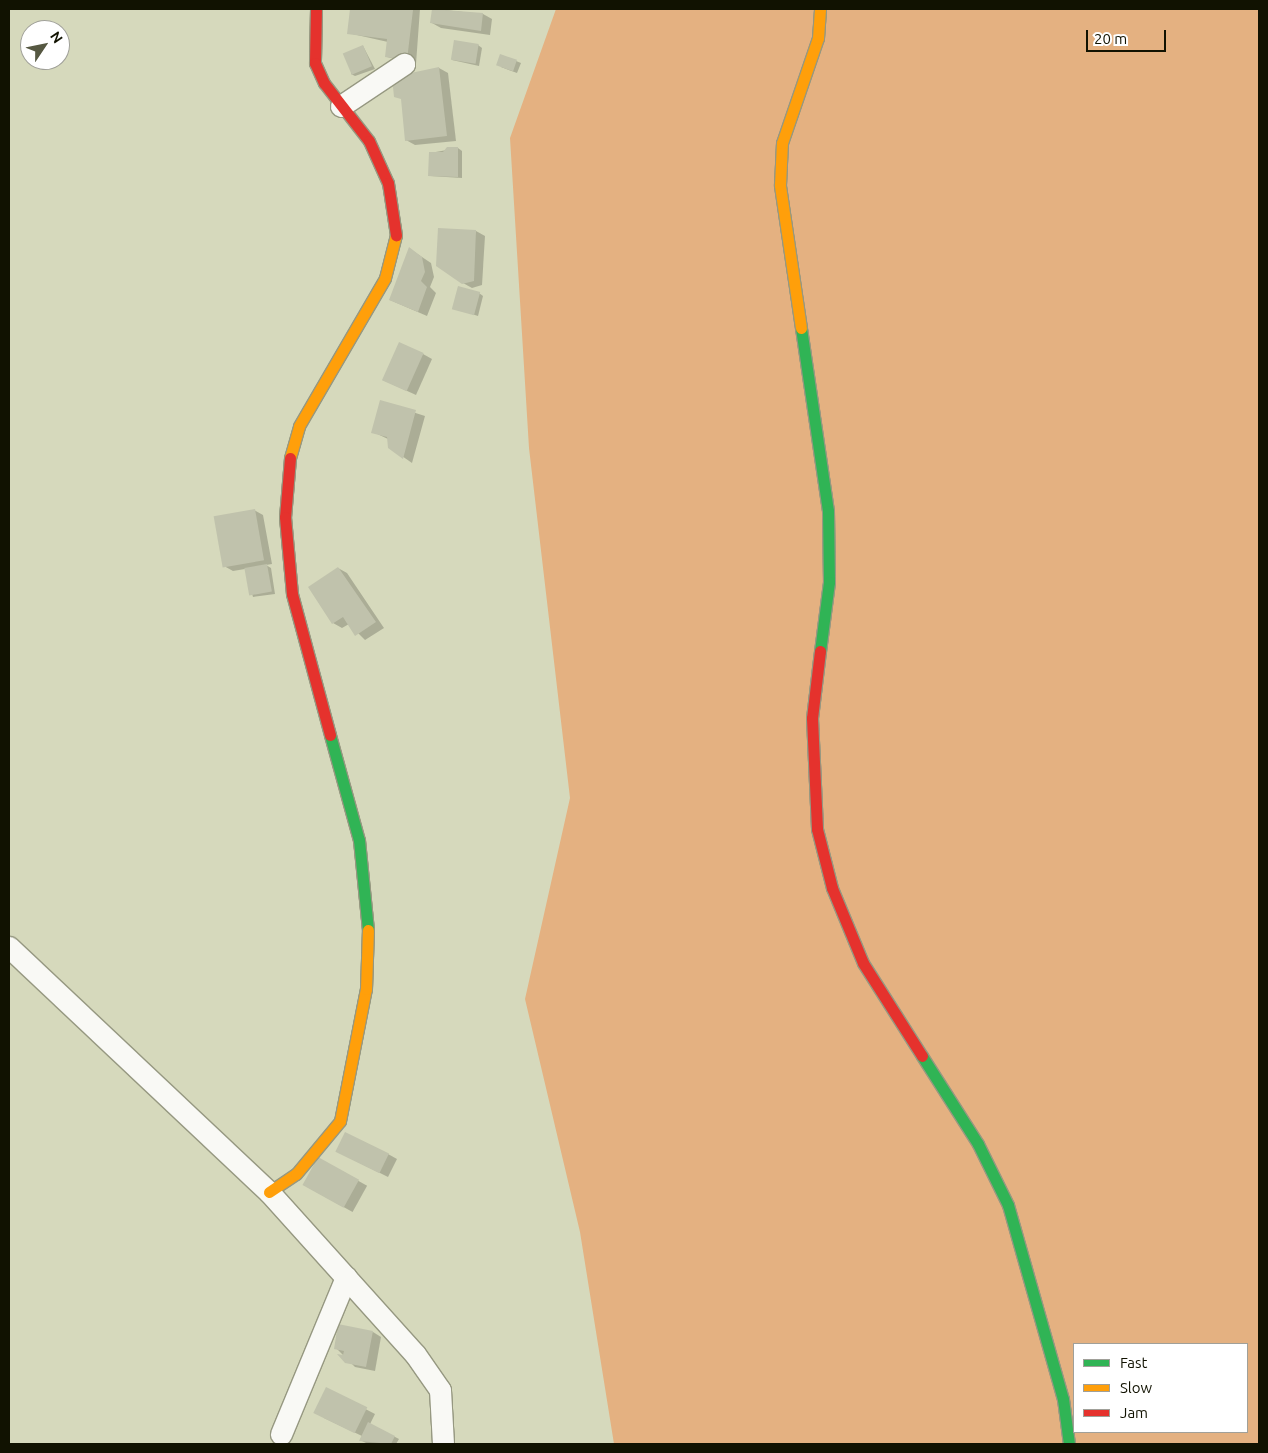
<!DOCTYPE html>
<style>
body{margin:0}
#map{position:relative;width:1268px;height:1453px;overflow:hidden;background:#d6d9bc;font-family:Ubuntu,sans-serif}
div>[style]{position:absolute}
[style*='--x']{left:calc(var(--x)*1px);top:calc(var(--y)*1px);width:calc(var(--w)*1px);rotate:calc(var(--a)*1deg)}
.forest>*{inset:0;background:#e4b181}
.shadow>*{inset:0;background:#0003;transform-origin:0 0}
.building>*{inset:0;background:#c0c2ac;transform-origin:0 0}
.roads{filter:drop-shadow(1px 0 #969881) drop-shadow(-1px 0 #969881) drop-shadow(0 1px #969881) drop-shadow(0 -1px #969881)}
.street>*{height:21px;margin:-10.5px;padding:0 10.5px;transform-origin:10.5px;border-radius:10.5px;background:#f9f9f5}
.fast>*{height:11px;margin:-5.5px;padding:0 5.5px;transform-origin:5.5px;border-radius:5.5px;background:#30b455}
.slow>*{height:11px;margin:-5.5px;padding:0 5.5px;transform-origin:5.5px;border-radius:5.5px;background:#ff9f0a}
.jam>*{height:11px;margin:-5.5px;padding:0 5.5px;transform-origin:5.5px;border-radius:5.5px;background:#e5322d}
span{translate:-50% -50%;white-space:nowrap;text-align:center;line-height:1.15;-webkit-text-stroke:4px #fff;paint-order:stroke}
.frame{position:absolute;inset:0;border:10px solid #111201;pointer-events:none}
.legend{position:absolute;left:1073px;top:1343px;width:175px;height:90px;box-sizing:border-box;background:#fff;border:1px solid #a0a099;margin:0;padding:6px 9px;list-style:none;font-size:15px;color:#111201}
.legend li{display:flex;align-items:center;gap:10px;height:25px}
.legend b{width:25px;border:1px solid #a0a099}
.north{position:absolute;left:20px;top:20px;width:50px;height:50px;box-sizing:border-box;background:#fff;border:1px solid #a0a099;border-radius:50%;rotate:56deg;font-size:14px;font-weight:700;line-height:20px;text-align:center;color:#111201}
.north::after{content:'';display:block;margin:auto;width:18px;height:22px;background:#565842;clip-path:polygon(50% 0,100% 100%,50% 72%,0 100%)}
.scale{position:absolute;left:1086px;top:30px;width:80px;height:22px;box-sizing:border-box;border:2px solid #111201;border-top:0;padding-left:6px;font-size:15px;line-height:18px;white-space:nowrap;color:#111201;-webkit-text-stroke:4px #fff;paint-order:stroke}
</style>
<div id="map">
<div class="forest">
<i style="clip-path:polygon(evenodd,556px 9px,1259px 9px,1259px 1444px,614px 1444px,580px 1232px,525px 999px,570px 798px,529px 448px,510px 138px,556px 9px,1074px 1344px,1247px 1344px,1247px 1432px,1074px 1432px,1074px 1344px)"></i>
</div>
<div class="shadow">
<i style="clip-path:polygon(351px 9px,420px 9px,416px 64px,387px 57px,388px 42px,348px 33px)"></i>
<i style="clip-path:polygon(434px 9px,483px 14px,492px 19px,490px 35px,441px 28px,432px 23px)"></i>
<i style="clip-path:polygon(478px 45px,482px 48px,479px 66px,452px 60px)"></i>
<i style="clip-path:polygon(363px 46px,375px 69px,355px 76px,351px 74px)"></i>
<i style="clip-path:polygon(501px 55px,521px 63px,517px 73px,501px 67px)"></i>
<i style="clip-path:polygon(439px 68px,448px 73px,456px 141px,415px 145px,406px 140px)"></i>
<i style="clip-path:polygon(458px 148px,462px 151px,462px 178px,430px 176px,430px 153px)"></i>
<i style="clip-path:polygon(476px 231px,485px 236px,482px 285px,472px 288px,463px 283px)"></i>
<i style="clip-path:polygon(410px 249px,431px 263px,434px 277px,430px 287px,436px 293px,427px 316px,390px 300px)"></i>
<i style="clip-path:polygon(479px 293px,483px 296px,478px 316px,453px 308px)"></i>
<i style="clip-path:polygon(423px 354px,432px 359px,416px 395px,383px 380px)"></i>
<i style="clip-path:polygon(381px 402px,425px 416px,412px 463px,389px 447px,388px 439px,373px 432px)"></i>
<i style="clip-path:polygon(254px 510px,263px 515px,272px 564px,266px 565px,271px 568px,275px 594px,253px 597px,245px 569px,233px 571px,224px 566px)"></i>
<i style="clip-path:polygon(338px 568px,347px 573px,384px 628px,365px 640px,349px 624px,342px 628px,333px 623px)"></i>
<i style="clip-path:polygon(388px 1154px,397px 1159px,388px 1177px,346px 1156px)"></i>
<i style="left:319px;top:1159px;width:55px;height:30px;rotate:29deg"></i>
<i style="clip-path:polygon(373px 1332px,381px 1337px,375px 1371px,355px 1367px,336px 1348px)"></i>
<i style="clip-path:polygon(327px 1389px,375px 1414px,370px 1424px,399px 1439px,396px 1444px,368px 1444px,360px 1440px,362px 1436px,324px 1418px)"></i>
</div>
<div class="building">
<i style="clip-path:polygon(350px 9px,413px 10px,407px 60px,385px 57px,387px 39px,347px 34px)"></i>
<i style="clip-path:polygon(432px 9px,483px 13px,481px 31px,430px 23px)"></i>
<i style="left:454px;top:40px;width:25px;height:20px;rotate:9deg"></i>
<i style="left:363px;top:45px;width:23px;height:22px;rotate:67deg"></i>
<i style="left:500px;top:54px;width:18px;height:12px;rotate:19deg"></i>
<i style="clip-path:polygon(439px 67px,447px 136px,405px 141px,401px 99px,394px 97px,392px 77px)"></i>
<i style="clip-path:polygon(447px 147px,458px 147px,458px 177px,428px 176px,429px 152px,443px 152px)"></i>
<i style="clip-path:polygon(438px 228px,476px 230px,474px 281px,462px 284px,436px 266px)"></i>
<i style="clip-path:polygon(409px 247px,422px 257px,425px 272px,421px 281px,427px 287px,418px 312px,389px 300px)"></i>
<i style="left:458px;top:286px;width:23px;height:24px;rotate:15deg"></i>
<i style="left:399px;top:342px;width:27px;height:42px;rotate:24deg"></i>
<i style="clip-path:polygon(380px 400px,416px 410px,403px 459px,388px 448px,387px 437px,371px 433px)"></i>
<i style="left:255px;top:509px;width:52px;height:42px;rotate:80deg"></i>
<i style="left:267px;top:564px;width:28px;height:23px;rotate:80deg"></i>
<i style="clip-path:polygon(338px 567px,376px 622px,355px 636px,343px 617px,332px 624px,308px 587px)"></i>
<i style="left:345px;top:1132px;width:49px;height:22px;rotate:26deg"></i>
<i style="left:318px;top:1157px;width:47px;height:32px;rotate:29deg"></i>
<i style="clip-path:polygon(338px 1324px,373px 1331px,366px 1367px,345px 1363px,337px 1354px,343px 1355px,344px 1351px,334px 1349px)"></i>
<i style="left:326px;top:1387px;width:46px;height:29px;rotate:26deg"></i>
<i style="clip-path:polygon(368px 1422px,395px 1436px,391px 1444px,359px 1441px)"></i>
</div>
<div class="roads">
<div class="street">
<i style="--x:341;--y:106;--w:76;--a:-33.7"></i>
<i style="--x:9;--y:947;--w:357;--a:43.3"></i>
<i style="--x:269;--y:1192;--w:218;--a:48"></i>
<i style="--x:415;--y:1354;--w:44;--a:55.2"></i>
<i style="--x:440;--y:1390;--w:54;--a:86.8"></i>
<i style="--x:281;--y:1434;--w:170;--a:-67.5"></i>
</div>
<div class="fast">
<i style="--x:801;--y:328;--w:185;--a:81.6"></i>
<i style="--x:828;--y:511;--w:71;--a:89.2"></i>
<i style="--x:829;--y:582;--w:70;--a:97.4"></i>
<i style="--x:330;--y:735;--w:109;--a:74.6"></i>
<i style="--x:359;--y:840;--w:90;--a:84.3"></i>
<i style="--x:922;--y:1056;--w:104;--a:57.5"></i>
<i style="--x:978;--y:1144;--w:68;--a:63.8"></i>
<i style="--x:1008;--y:1205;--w:202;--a:74.2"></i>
<i style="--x:1063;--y:1399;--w:45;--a:82.4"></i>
</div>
<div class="slow">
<i style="--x:801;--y:328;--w:145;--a:-98.4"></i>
<i style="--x:780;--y:185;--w:42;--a:-87.3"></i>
<i style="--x:782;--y:143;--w:111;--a:-71.1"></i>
<i style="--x:818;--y:38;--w:29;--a:-86"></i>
<i style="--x:290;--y:458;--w:33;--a:-74"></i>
<i style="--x:299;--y:426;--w:171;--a:-59.8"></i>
<i style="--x:385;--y:278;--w:44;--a:-75.7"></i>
<i style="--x:269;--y:1192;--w:32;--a:-34"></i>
<i style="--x:296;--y:1174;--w:69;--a:-50.3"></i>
<i style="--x:340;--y:1121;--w:135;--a:-78.9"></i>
<i style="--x:366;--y:989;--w:59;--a:-88.1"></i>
</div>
<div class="jam">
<i style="--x:316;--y:9;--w:54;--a:91.1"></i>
<i style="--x:315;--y:63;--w:22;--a:66"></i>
<i style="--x:324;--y:83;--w:73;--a:52.2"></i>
<i style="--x:369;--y:141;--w:46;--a:65.7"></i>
<i style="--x:388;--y:183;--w:53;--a:81.3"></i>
<i style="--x:290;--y:458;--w:59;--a:94.8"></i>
<i style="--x:285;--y:517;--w:77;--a:84.8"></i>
<i style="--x:292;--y:594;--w:146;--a:74.9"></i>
<i style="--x:820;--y:651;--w:67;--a:96.8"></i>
<i style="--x:812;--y:718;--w:111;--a:87.4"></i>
<i style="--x:817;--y:829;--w:61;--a:75.7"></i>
<i style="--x:832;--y:888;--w:81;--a:67.5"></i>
<i style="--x:863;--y:963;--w:110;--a:57.6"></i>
</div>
</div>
<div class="frame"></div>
<ul class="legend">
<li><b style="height:6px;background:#30b455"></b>Fast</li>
<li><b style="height:6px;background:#ff9f0a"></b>Slow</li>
<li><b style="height:6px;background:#e5322d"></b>Jam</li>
</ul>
<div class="north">N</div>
<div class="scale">20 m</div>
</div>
